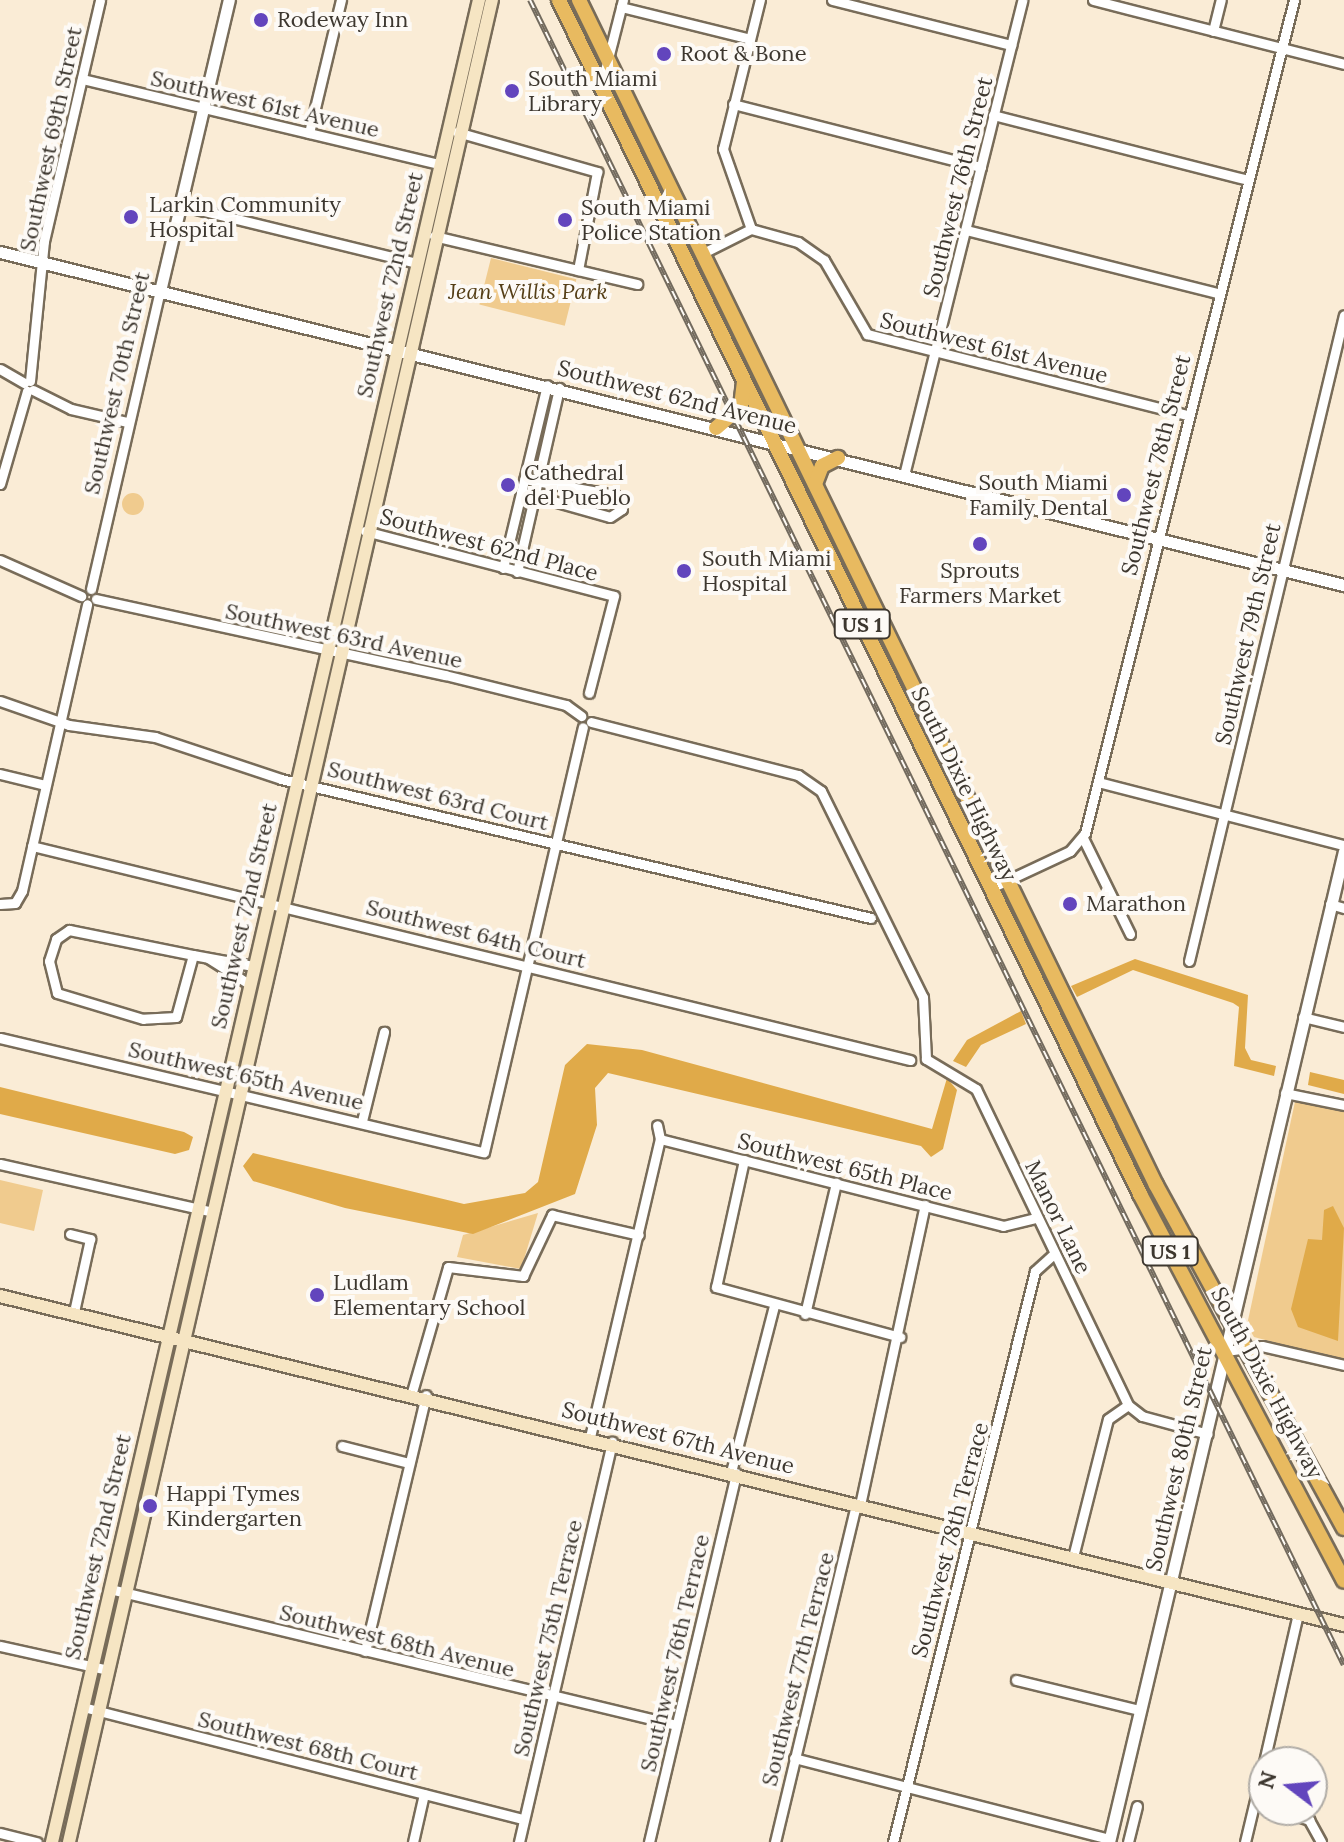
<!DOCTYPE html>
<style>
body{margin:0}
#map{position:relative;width:1344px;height:1842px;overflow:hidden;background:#faecd6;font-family:Lora,serif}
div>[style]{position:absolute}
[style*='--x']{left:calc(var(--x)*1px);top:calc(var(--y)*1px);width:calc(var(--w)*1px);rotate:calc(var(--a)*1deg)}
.green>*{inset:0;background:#f0cb8e;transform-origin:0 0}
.round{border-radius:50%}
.water>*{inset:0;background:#e0aa49}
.roads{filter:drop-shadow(2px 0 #786c59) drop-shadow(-2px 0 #786c59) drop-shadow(0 2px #786c59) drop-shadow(0 -2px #786c59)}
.minor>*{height:9px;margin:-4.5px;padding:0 4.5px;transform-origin:4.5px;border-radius:4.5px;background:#fff}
.tertiary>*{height:11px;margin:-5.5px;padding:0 5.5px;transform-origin:5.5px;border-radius:5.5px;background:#fff}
.secondary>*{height:12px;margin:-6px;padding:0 6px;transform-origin:6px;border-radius:6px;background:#f6e5c3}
.trunk>*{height:14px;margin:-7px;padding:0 7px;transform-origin:7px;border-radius:7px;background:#e8ba60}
.rail>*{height:6px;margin-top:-3px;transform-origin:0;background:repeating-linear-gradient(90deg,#fdfaf6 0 9px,#726a5e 0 18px);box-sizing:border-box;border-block:2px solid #726a5e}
.dots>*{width:22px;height:22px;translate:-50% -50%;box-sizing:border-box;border:4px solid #fdfaf6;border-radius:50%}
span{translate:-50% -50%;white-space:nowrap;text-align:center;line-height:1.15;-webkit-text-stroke:8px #fdfaf6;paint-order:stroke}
.shield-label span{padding:2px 6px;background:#fdfaf6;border:2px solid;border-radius:6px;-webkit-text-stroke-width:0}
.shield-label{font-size:20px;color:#3d372f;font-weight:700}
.poi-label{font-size:22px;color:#3d372f}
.left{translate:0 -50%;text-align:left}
.right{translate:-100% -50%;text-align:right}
.street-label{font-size:22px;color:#3d372f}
.park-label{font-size:22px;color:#553f17;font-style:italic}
.north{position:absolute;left:1248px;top:1746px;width:80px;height:80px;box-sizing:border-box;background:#fdfaf6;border:2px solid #b0aca6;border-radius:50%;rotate:286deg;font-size:22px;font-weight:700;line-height:32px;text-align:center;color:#3d372f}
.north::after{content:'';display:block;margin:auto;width:28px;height:36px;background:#6245bd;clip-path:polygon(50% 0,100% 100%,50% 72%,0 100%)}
</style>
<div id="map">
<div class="green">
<i style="left:491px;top:258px;width:88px;height:48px;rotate:14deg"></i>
<i class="round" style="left:122px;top:493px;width:22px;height:22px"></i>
<i style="clip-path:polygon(1296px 1097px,1344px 1110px,1344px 1361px,1254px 1337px,1247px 1325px)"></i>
<i style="clip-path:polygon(0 1180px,43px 1190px,34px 1231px,0 1223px)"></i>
<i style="clip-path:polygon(538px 1213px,521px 1269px,457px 1257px,463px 1235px)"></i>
</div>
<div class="water">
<i style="clip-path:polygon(1135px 959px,1248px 995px,1245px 1048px,1251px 1060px,1276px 1066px,1274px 1076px,1234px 1066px,1239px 1007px,1233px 1003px,1133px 970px,1077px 997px,1071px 986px)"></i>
<i style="clip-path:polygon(1021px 1011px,1026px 1024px,981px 1045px,966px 1067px,953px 1061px,967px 1040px)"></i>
<i style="clip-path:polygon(587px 1044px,642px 1050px,932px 1129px,947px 1078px,957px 1090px,943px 1149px,931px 1157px,921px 1146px,608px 1073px,595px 1088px,597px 1125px,575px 1194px,473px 1234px,345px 1208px,253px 1181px,243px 1166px,253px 1153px,464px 1204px,525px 1193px,538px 1182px,565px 1065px)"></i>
<i style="clip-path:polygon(1310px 1072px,1344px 1080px,1344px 1094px,1308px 1085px)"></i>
<i style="clip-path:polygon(0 1087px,184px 1132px,193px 1137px,189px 1150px,175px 1154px,0 1114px)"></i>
<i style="clip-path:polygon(1333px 1206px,1344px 1228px,1338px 1341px,1298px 1327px,1291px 1309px,1308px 1239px,1322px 1240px,1324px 1210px)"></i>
</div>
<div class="roads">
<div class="minor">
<i style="--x:832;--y:0;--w:185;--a:14.1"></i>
<i style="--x:1093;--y:0;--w:259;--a:14.3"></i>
<i style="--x:621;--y:7;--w:133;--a:13.9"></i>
<i style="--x:1213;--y:31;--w:32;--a:-76"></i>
<i style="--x:82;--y:79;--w:367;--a:13.4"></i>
<i style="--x:601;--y:86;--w:89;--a:-75.7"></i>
<i style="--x:733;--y:104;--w:256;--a:14.3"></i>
<i style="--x:993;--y:115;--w:259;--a:14.3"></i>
<i style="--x:457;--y:132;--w:146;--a:15.9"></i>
<i style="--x:597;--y:172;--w:100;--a:101"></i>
<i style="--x:309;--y:133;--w:137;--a:-76.5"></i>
<i style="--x:179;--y:205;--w:245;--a:13.7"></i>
<i style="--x:751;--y:229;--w:85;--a:-109.3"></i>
<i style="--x:723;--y:149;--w:154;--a:-76.1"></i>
<i style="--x:966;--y:230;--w:258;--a:14.1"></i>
<i style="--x:434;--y:236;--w:209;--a:13.3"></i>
<i style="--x:703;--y:253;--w:54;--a:-26.6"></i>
<i style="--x:751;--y:229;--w:49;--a:15.5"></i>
<i style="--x:798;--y:242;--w:32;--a:35"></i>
<i style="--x:824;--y:260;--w:86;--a:59.8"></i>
<i style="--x:867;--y:334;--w:329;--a:14.2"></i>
<i style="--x:0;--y:369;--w:28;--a:30"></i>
<i style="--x:30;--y:381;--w:141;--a:-84.3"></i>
<i style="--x:44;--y:241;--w:247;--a:-76.9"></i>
<i style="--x:33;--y:390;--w:42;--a:26.6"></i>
<i style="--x:71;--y:409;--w:57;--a:13.1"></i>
<i style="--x:904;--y:475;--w:489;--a:-76"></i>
<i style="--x:0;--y:484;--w:97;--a:-73.8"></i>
<i style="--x:521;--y:492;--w:92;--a:15.7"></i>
<i style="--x:610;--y:517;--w:14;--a:-34"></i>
<i style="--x:622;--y:509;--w:16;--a:-117"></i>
<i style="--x:615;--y:495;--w:92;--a:-170"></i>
<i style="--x:365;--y:531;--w:257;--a:14.6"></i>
<i style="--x:614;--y:596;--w:100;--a:104.5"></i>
<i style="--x:0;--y:560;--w:89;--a:24"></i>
<i style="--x:503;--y:568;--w:188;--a:-76.5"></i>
<i style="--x:517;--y:572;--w:189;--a:-77.1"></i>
<i style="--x:91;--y:589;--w:306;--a:-77"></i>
<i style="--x:96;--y:599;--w:357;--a:12.3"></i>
<i style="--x:445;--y:675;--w:125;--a:13.9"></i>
<i style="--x:566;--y:705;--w:19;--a:36"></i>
<i style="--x:0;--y:701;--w:73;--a:19.2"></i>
<i style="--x:69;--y:725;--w:87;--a:7.9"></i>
<i style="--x:155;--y:737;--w:133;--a:18.4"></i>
<i style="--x:281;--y:779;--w:606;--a:13.26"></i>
<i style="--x:591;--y:722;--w:214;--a:14.4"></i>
<i style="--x:798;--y:775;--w:28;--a:35"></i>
<i style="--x:821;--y:791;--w:230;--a:63.7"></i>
<i style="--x:923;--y:997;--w:62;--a:87.2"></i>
<i style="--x:926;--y:1059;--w:58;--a:31"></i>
<i style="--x:976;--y:1089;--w:351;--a:64.3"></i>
<i style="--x:1128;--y:1405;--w:18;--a:38"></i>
<i style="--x:1142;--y:1416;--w:68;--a:15.3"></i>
<i style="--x:0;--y:774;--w:46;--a:13.7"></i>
<i style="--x:1098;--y:782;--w:254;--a:14.4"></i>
<i style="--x:1083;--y:838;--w:107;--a:63.9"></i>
<i style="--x:32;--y:846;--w:904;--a:13.7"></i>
<i style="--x:991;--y:888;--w:87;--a:-25.1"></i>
<i style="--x:1070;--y:851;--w:23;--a:-50"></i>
<i style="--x:1085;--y:833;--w:859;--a:-75.92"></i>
<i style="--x:0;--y:904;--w:15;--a:-4"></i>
<i style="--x:15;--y:903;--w:14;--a:-60"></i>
<i style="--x:22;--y:891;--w:294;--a:-77.2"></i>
<i style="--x:1330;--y:904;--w:15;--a:16"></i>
<i style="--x:69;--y:930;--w:126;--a:11.4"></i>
<i style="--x:193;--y:955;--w:64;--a:105.3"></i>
<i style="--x:176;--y:1017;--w:33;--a:177"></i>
<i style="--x:143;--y:1019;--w:90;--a:-163.2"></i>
<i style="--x:57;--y:993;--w:33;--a:-104"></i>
<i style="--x:49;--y:961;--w:23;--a:-72"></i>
<i style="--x:56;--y:939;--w:16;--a:-35"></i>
<i style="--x:193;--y:955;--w:61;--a:10.4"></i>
<i style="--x:208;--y:958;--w:49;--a:32.4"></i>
<i style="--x:1189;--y:961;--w:664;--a:-76.51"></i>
<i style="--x:1303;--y:1017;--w:42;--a:13.7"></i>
<i style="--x:0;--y:1038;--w:497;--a:13.3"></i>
<i style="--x:484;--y:1152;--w:436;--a:-76.9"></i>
<i style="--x:1285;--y:1093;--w:60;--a:11.5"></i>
<i style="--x:362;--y:1121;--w:92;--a:-76.1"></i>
<i style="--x:660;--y:1139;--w:354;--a:14.2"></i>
<i style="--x:1003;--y:1226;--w:33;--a:-14"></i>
<i style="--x:744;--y:1160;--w:130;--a:102.4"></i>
<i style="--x:716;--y:1287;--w:191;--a:15.2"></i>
<i style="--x:0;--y:1164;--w:218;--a:12.7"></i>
<i style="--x:70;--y:1234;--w:21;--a:14"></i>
<i style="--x:90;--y:1239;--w:75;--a:102.4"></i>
<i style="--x:805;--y:1314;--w:135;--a:-76.7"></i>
<i style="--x:1226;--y:1351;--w:36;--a:-8"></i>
<i style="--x:1262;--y:1346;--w:84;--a:13"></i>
<i style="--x:412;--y:1392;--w:130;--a:-73.9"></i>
<i style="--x:448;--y:1267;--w:76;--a:6.8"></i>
<i style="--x:523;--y:1276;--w:68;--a:-64.6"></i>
<i style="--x:552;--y:1215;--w:89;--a:12.9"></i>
<i style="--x:590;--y:1437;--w:306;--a:-76.8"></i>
<i style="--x:660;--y:1139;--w:14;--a:-102"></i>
<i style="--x:342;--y:1446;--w:69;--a:14.2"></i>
<i style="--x:731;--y:1472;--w:171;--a:-75.5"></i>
<i style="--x:860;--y:1505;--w:307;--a:-77.8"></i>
<i style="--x:1073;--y:1557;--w:142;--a:-75.8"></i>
<i style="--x:1108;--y:1419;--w:24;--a:-35"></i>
<i style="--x:110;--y:1589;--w:582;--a:13.51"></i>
<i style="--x:0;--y:1646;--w:111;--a:12.5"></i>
<i style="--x:365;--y:1651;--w:263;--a:-76.6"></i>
<i style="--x:1016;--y:1680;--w:127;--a:13.7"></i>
<i style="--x:83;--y:1707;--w:455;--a:14.3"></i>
<i style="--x:794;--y:1758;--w:325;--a:14.4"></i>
<i style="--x:1264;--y:1762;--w:152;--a:-77.1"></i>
<i style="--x:1279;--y:1810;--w:32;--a:18"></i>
<i style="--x:1309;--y:1820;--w:25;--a:61"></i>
<i style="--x:0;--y:1833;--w:38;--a:14"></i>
<i style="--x:413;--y:1842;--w:49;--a:-77.1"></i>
<i style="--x:519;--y:1842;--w:411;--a:-76.9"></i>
<i style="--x:649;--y:1842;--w:379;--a:-76.7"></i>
<i style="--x:775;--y:1842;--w:348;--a:-76.5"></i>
<i style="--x:893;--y:1842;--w:588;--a:-76.03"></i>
<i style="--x:1035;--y:1271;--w:24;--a:-42"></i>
<i style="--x:1128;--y:1842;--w:37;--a:-76"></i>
<i style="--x:1245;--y:1842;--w:81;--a:-76.5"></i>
</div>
<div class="tertiary">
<i style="--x:0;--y:252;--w:1385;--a:13.92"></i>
<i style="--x:160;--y:291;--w:299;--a:-76.7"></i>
<i style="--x:1109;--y:1842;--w:1018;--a:-76.66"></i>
</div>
<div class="secondary">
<i style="--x:0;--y:1296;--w:1384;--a:13.76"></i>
<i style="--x:52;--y:1842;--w:1891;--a:-76.95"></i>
<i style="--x:69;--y:1842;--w:1890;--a:-77.07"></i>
</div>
<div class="trunk">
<i style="--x:559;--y:0;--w:1328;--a:64.05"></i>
<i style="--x:1140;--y:1194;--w:437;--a:62.2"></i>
<i style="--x:579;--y:0;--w:1318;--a:64.04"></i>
<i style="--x:1156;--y:1185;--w:391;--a:61.3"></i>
<i style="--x:716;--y:428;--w:33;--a:-41"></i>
<i style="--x:741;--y:406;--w:24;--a:-83"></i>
<i style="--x:815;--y:484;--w:19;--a:-69"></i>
<i style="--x:822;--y:466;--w:18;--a:-27"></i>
</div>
</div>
<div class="rail">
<i style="--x:530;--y:0;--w:1853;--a:63.95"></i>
</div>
<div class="dots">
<i style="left:261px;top:20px;background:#6245bd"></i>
<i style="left:664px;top:54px;background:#6245bd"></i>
<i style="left:512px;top:91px;background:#6245bd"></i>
<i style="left:131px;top:217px;background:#6245bd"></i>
<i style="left:565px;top:220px;background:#6245bd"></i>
<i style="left:508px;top:485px;background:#6245bd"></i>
<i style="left:1124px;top:495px;background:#6245bd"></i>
<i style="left:980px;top:544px;background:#6245bd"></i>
<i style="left:684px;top:571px;background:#6245bd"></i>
<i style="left:1070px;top:904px;background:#6245bd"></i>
<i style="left:317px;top:1295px;background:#6245bd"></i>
<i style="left:150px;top:1506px;background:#6245bd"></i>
</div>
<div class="shield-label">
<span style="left:862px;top:624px">US 1</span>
<span style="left:1170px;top:1251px">US 1</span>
</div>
<div class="poi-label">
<span class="left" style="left:277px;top:20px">Rodeway Inn</span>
<span class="left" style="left:680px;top:54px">Root &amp; Bone</span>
<span class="left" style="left:528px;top:91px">South Miami<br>Library</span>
<span class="left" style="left:149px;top:217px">Larkin Community<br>Hospital</span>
<span class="left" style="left:581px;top:220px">South Miami<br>Police Station</span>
<span class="left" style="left:524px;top:485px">Cathedral<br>del Pueblo</span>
<span class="right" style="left:1108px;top:495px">South Miami<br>Family Dental</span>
<span class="left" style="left:702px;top:571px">South Miami<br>Hospital</span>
<span style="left:980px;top:583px">Sprouts<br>Farmers Market</span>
<span class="left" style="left:1086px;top:904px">Marathon</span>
<span class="left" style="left:333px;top:1295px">Ludlam<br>Elementary School</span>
<span class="left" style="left:166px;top:1506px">Happi Tymes<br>Kindergarten</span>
</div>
<div class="street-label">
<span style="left:265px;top:104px;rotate:13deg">Southwest 61st Avenue</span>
<span style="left:51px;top:139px;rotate:-78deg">Southwest 69th Street</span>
<span style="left:958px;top:187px;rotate:-76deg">Southwest 76th Street</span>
<span style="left:390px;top:285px;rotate:-77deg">Southwest 72nd Street</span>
<span style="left:994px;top:348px;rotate:14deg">Southwest 61st Avenue</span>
<span style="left:117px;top:383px;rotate:-77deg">Southwest 70th Street</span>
<span style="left:677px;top:397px;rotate:14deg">Southwest 62nd Avenue</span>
<span style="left:1156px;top:465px;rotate:-76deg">Southwest 78th Street</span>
<span style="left:489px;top:545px;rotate:15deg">Southwest 62nd Place</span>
<span style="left:1248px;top:634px;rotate:-77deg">Southwest 79th Street</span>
<span style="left:344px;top:636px;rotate:12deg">Southwest 63rd Avenue</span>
<span style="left:964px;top:784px;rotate:64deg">South Dixie Highway</span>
<span style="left:438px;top:796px;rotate:14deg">Southwest 63rd Court</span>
<span style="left:244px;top:916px;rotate:-77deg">Southwest 72nd Street</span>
<span style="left:476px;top:934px;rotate:14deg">Southwest 64th Court</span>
<span style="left:246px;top:1076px;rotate:13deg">Southwest 65th Avenue</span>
<span style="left:845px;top:1167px;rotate:14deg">Southwest 65th Place</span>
<span style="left:1058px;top:1217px;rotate:64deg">Manor Lane</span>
<span style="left:1267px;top:1383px;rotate:62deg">South Dixie Highway</span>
<span style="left:678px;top:1438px;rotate:14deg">Southwest 67th Avenue</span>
<span style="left:1179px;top:1459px;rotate:-77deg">Southwest 80th Street</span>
<span style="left:950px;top:1540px;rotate:-75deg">Southwest 78th Terrace</span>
<span style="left:98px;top:1547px;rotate:-77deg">Southwest 72nd Street</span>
<span style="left:548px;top:1638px;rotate:-77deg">Southwest 75th Terrace</span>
<span style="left:397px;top:1641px;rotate:14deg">Southwest 68th Avenue</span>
<span style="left:675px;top:1653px;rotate:-77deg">Southwest 76th Terrace</span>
<span style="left:798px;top:1669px;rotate:-76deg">Southwest 77th Terrace</span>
<span style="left:308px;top:1746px;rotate:14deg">Southwest 68th Court</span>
</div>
<div class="park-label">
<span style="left:528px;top:292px">Jean Willis Park</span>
</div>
<div class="north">N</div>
</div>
